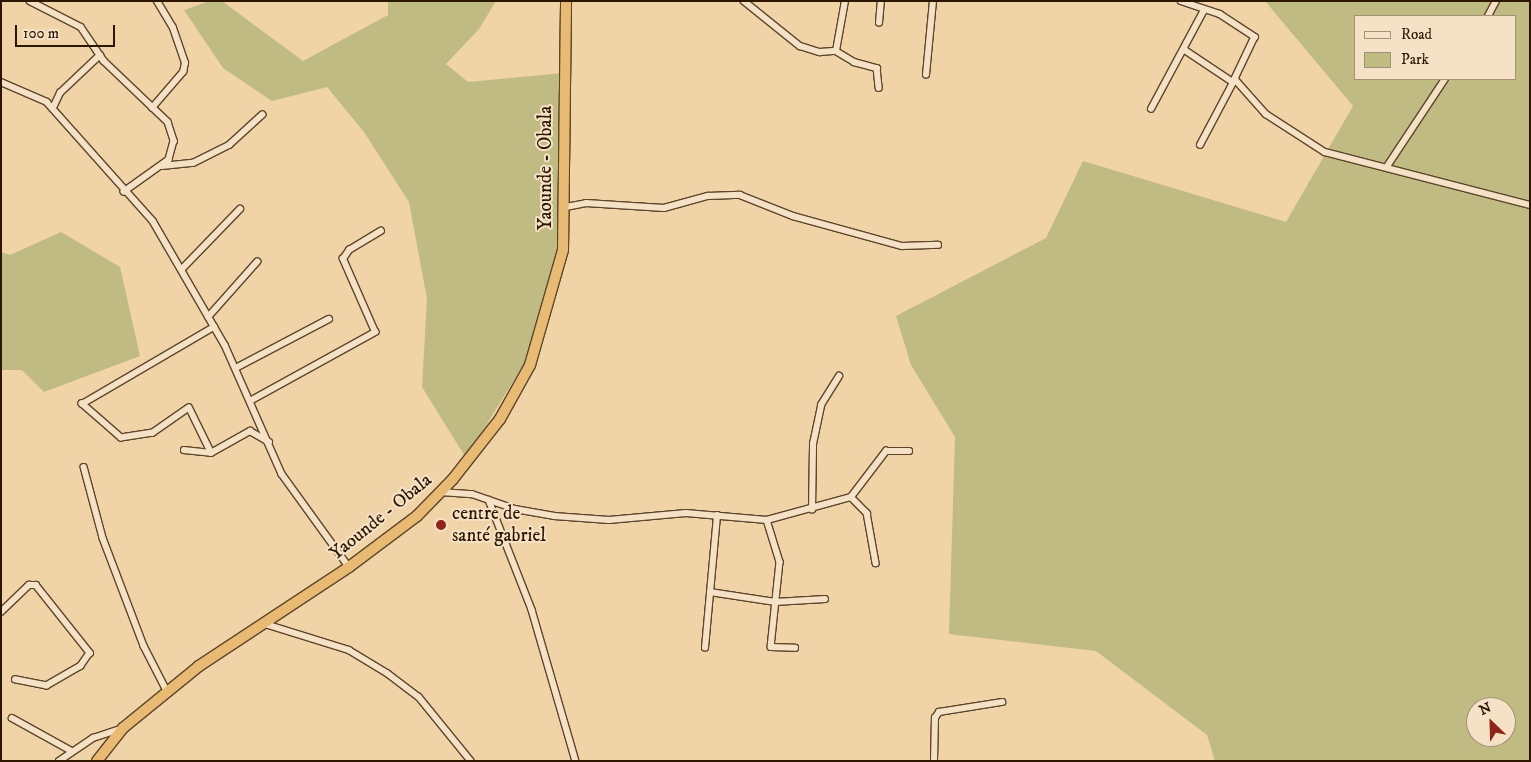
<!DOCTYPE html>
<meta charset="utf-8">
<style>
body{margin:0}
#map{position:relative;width:1531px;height:762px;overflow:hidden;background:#f0d3a7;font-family:"IM FELL DW Pica",serif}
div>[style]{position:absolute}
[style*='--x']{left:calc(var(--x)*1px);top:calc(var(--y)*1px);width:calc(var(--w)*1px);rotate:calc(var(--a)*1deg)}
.green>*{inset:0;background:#c0bb83}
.roads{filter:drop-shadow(1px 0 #5d452a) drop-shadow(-1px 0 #5d452a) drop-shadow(0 1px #5d452a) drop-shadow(0 -1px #5d452a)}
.street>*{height:5.5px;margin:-2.75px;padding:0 2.75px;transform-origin:2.75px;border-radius:2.75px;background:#f5e2c6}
.highway>*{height:10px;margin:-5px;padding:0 5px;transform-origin:5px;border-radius:5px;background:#e8ba74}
.dots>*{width:14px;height:14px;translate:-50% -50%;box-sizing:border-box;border:2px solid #f5e2c6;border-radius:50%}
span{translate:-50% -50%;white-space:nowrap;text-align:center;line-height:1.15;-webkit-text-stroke:4px #f5e2c6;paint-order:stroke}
.street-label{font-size:19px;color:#2c1600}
.poi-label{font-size:19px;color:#2c1600}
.left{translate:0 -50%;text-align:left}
.frame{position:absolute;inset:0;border:2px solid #2c1600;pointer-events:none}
.legend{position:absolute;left:1354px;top:15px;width:162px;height:65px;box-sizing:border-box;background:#f5e2c6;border:1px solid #a59077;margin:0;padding:6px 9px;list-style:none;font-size:15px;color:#2c1600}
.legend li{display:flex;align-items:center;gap:10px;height:25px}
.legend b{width:25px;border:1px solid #a59077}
.north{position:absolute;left:1466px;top:697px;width:50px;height:50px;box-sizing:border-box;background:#f5e2c6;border:1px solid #a59077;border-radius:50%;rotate:336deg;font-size:14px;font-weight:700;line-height:20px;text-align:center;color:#2c1600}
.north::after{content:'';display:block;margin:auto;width:18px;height:22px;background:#8f2418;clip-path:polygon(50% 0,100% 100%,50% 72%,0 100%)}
.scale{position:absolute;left:15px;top:25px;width:100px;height:22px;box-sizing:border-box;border:2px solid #2c1600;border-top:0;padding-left:6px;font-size:15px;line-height:18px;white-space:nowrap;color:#2c1600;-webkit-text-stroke:4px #f5e2c6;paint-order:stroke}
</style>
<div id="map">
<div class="green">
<i style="clip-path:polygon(210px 1px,222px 1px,303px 61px,388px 15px,388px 1px,496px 1px,479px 29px,446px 64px,468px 82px,563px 73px,563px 239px,533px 349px,466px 458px,422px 387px,427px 299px,409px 202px,364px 132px,327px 87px,272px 101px,223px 68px,184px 10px)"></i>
<i style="clip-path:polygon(evenodd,1265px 1px,1530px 1px,1530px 761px,1215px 761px,1207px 735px,1096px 651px,949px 634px,955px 437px,911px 365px,896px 316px,1046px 238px,1083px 161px,1286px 222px,1353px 106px,1265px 1px,1355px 16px,1515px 16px,1515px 79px,1355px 79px,1355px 16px,1265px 1px,1476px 707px,1506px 707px,1506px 737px,1476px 737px,1476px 707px)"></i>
<i style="clip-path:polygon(61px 232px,120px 267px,140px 356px,44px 392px,22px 370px,1px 370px,1px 252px,10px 255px)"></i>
</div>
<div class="roads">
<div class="street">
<i style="--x:30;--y:1;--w:57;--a:27"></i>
<i style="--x:81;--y:27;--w:41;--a:55.9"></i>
<i style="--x:104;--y:61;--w:88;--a:43.6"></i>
<i style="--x:168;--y:122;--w:20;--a:72"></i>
<i style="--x:174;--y:141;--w:20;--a:105"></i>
<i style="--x:169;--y:160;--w:55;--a:144.6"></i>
<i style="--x:744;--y:1;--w:72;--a:38.8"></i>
<i style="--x:800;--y:46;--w:21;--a:17"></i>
<i style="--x:820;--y:52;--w:16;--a:-4"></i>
<i style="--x:836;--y:51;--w:21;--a:31"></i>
<i style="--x:854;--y:62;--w:24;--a:15"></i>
<i style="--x:877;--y:68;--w:20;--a:84"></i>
<i style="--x:1181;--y:1;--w:41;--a:18.4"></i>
<i style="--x:1220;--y:14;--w:42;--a:33.3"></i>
<i style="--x:1255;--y:37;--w:47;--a:115.5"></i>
<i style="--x:1235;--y:79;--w:47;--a:48.5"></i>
<i style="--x:1266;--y:114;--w:70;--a:32.8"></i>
<i style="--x:1325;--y:152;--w:212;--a:14.5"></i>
<i style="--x:1488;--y:16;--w:17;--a:-62"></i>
<i style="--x:879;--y:23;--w:22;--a:-85"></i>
<i style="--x:1185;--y:50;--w:58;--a:33.7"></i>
<i style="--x:836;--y:51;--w:51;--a:-79.8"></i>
<i style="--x:926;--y:75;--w:74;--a:-84.6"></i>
<i style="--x:1;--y:82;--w:50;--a:23.5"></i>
<i style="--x:47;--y:102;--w:159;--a:48.3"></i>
<i style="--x:153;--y:221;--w:143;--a:59.9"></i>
<i style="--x:225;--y:345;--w:141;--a:66.2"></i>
<i style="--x:282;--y:474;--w:115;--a:54.2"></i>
<i style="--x:53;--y:108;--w:17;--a:-65"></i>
<i style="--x:60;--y:93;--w:55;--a:-43.5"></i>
<i style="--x:152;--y:108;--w:48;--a:-49.3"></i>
<i style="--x:183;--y:72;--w:9;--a:-77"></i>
<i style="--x:185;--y:63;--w:37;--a:-109"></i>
<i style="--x:173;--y:28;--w:31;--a:-121"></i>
<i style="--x:1151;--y:109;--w:112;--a:-61.8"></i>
<i style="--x:1200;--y:145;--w:75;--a:-62.1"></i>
<i style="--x:1388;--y:165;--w:103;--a:-56.5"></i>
<i style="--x:162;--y:166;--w:31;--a:-6"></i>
<i style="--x:193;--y:163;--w:40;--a:-26.6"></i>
<i style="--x:229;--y:145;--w:45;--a:-42.3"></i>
<i style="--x:566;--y:207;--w:20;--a:-11"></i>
<i style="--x:586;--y:203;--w:78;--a:3.7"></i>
<i style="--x:664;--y:208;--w:46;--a:-15.3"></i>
<i style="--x:708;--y:196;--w:32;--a:-2"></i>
<i style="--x:740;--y:195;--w:57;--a:21.6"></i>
<i style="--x:793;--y:216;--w:113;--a:15.4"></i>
<i style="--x:902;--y:246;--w:36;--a:-2"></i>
<i style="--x:183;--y:268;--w:82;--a:-46"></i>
<i style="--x:208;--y:317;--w:74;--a:-48.3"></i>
<i style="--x:236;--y:368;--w:105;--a:-27.8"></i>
<i style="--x:252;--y:400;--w:141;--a:-28.9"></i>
<i style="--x:375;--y:332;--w:80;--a:-113.7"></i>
<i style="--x:343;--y:259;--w:11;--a:-56"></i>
<i style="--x:349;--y:250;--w:37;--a:-31"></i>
<i style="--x:184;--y:450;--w:27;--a:6"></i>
<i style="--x:211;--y:453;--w:45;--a:-29.4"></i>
<i style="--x:250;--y:431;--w:22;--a:30"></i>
<i style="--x:211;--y:453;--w:50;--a:-116.1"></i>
<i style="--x:189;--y:408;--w:44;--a:145.2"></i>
<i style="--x:153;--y:433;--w:32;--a:171"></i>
<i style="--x:121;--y:438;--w:52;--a:-138.9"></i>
<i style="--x:82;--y:404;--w:153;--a:-30.3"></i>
<i style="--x:84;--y:467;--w:73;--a:75"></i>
<i style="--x:103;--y:538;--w:116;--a:69.2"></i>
<i style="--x:144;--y:646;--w:51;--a:62.9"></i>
<i style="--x:441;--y:492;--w:31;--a:4"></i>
<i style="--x:472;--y:494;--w:46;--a:19.2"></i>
<i style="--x:515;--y:509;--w:40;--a:10"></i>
<i style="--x:554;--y:516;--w:55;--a:4.2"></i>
<i style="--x:609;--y:520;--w:77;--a:-5.2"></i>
<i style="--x:686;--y:513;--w:81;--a:4.9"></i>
<i style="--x:767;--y:520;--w:87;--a:-15.3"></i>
<i style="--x:851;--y:497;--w:58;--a:-52.7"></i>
<i style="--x:886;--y:451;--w:23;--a:0"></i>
<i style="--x:851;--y:497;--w:23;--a:45"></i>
<i style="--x:867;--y:513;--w:51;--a:79.8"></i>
<i style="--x:489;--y:500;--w:118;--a:68.6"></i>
<i style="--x:532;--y:610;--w:157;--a:73.8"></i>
<i style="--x:812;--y:510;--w:66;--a:-89.1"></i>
<i style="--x:813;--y:444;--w:40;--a:-78"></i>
<i style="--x:821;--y:405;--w:34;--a:-58"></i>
<i style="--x:767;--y:520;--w:44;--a:72.8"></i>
<i style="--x:780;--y:562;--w:85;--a:96"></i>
<i style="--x:771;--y:647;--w:24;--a:2"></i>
<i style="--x:710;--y:592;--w:66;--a:8.7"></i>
<i style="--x:775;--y:602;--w:50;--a:-3.4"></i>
<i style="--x:1;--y:612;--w:39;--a:-44"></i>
<i style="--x:29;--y:585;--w:7;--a:0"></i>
<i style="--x:36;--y:585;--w:87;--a:51.5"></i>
<i style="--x:90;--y:653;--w:16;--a:125"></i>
<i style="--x:81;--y:666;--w:39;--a:150"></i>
<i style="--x:47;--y:686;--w:32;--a:-169"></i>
<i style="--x:265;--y:624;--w:88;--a:17.2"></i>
<i style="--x:349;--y:650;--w:44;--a:31.2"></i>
<i style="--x:387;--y:673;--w:40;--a:37"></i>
<i style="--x:419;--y:697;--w:82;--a:50.9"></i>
<i style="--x:705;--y:648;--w:133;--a:-84.8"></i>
<i style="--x:12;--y:718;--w:66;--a:28.9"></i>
<i style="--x:59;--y:761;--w:41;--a:-34.1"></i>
<i style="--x:93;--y:738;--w:28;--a:-18"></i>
<i style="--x:934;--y:761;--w:43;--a:-88.7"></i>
<i style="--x:935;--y:718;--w:7;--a:-56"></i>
<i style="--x:939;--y:712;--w:64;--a:-9"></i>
</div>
<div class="highway">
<i style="--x:97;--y:761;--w:42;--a:-51.8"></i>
<i style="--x:123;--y:728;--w:98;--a:-39.2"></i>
<i style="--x:199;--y:666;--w:180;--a:-33.4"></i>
<i style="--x:349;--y:567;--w:85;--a:-36.9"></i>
<i style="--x:417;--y:516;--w:52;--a:-45.8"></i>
<i style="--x:453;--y:479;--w:76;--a:-51.9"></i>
<i style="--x:500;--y:419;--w:62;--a:-60.9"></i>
<i style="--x:530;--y:365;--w:120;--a:-74"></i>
<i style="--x:563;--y:250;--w:249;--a:-89.3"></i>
</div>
</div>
<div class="dots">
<i style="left:441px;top:525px;background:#8f2418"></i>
</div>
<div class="street-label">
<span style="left:546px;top:168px;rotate:-90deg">Yaounde - Obala</span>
<span style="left:381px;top:517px;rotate:-39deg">Yaounde - Obala</span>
</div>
<div class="poi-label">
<span class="left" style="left:452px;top:525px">centre de<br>santé gabriel</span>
</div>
<div class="frame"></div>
<ul class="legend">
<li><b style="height:6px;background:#f5e2c6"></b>Road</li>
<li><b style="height:14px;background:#c0bb83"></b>Park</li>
</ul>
<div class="north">N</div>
<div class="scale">100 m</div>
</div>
